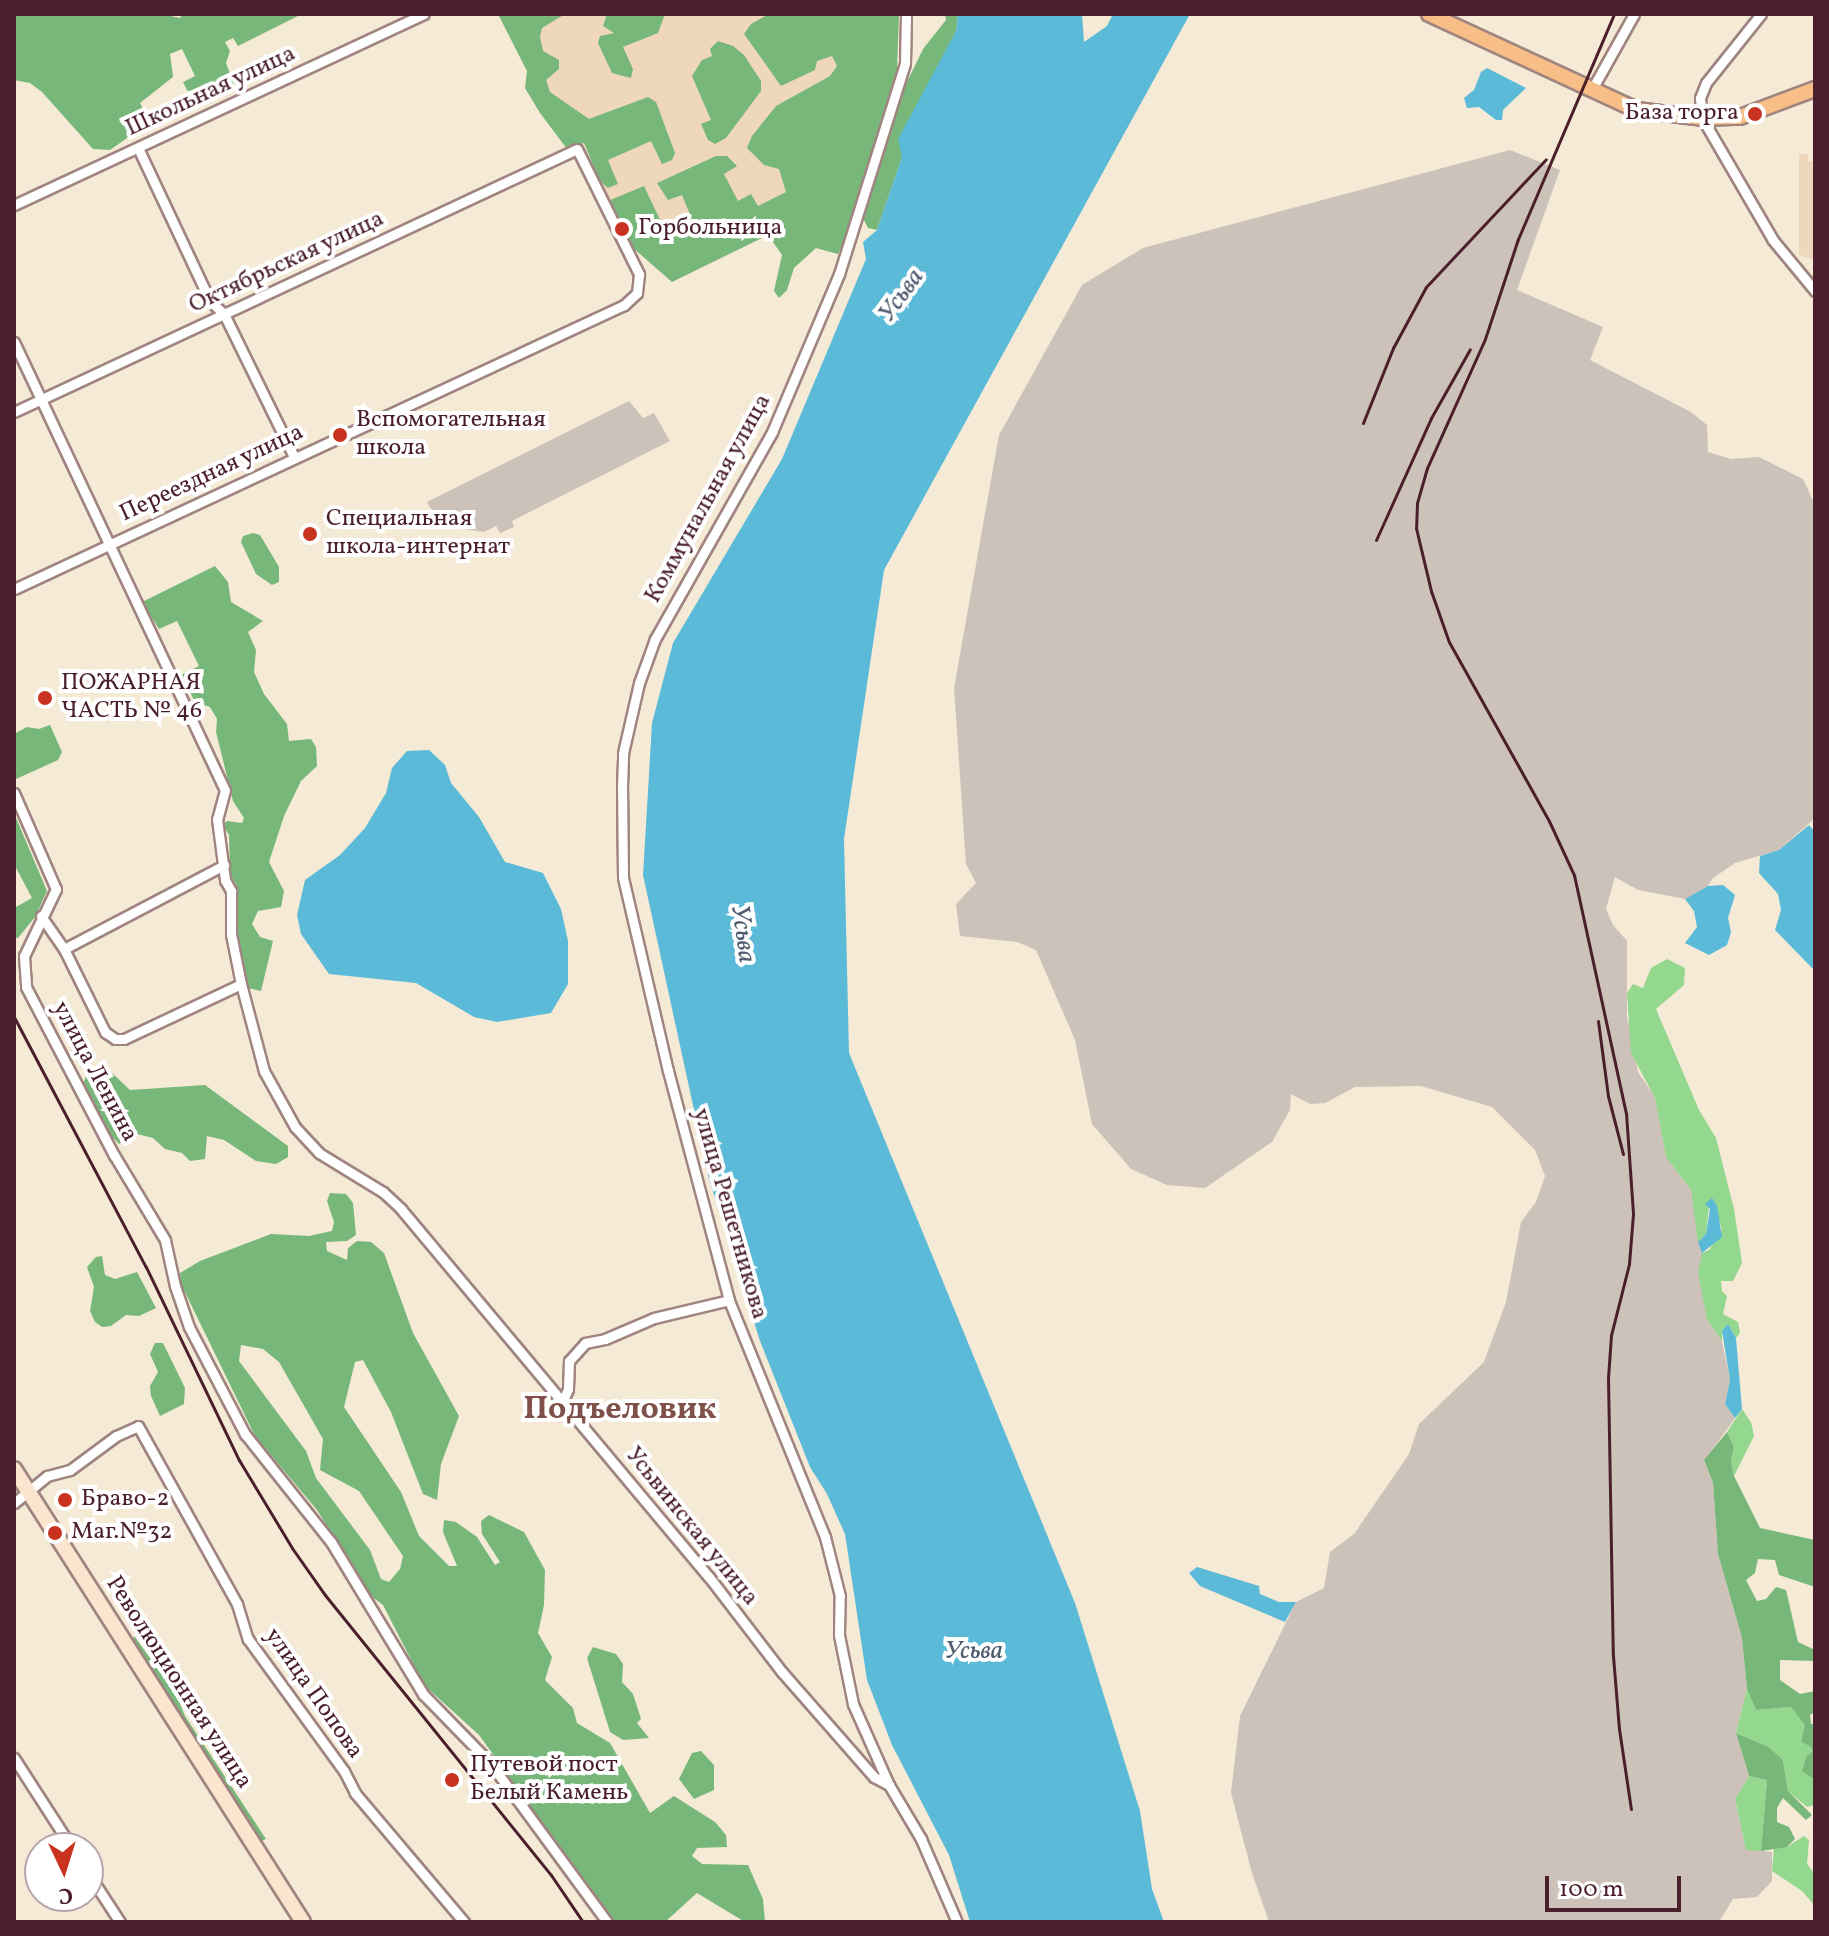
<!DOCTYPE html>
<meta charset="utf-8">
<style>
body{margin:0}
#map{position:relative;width:1829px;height:1936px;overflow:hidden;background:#f5ead5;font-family:Vollkorn,serif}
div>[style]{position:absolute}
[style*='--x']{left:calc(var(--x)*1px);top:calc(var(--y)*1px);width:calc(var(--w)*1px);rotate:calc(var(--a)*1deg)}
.built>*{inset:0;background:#eed7bb}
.industrial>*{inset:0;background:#ccc2b9}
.green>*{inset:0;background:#94d78f}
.forest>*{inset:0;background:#77b87a}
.water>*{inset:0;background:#5abad8}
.roads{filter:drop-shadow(2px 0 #a08480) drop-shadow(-2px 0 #a08480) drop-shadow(0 2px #a08480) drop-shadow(0 -2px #a08480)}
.street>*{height:9px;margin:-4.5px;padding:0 4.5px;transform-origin:4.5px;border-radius:4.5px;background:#fff}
.secondary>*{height:14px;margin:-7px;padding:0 7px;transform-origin:7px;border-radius:7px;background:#fce5cf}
.primary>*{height:14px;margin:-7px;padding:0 7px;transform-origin:7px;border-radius:7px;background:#f7be87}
.rail>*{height:3px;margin:-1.5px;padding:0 1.5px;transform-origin:1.5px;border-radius:1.5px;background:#4a1f2b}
.dots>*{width:22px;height:22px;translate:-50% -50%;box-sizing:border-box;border:4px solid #fff;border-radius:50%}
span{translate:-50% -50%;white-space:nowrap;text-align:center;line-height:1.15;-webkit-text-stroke:8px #fff;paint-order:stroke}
.street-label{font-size:24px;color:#4a1f2b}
.poi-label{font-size:24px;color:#4a1f2b}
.right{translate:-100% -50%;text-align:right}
.left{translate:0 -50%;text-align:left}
.water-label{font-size:26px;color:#505d70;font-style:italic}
.district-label{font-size:32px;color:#80504a;font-weight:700}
.frame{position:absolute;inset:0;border:16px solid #4a1f2b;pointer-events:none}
.north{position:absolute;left:24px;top:1832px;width:80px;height:80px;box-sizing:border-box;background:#fff;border:2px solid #b7a5aa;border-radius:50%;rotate:176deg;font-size:22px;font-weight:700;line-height:32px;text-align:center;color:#4a1f2b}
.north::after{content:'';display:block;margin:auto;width:28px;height:36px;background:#c8321e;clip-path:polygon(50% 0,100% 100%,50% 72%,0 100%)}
.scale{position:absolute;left:1545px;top:1876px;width:136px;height:36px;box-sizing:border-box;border:4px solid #4a1f2b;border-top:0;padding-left:10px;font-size:24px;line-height:28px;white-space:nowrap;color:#4a1f2b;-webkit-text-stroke:6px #fff;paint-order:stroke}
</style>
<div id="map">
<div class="built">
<i style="clip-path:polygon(498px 14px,899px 14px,897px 69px,838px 254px,768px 235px,672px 282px,624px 240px,584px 143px,567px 149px)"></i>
<i style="clip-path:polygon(1799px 154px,1808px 154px,1808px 161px,1815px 161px,1815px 260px,1799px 255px)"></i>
</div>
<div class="industrial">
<i style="clip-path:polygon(1510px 150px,1560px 170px,1517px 290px,1603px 327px,1590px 360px,1691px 412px,1707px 425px,1708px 452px,1731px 459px,1759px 457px,1803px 479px,1815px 505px,1815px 818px,1779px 850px,1735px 863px,1713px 878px,1708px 886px,1685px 899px,1638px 890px,1615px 877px,1606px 909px,1613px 925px,1627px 941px,1627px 1016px,1638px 1072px,1655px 1097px,1666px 1157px,1691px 1190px,1702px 1253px,1707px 1320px,1722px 1341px,1730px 1380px,1725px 1404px,1735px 1418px,1704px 1461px,1713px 1483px,1718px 1554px,1742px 1638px,1747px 1689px,1736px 1733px,1749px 1776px,1735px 1800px,1746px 1849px,1772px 1852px,1772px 1881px,1757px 1897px,1733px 1899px,1719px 1922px,1269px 1922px,1252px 1873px,1231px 1793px,1240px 1716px,1296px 1602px,1324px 1588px,1330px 1552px,1354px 1534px,1409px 1454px,1419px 1424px,1484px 1362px,1506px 1302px,1521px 1222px,1536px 1202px,1545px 1176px,1535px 1150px,1492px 1107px,1421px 1086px,1355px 1087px,1325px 1103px,1310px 1104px,1291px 1094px,1290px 1110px,1272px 1142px,1205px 1188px,1167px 1185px,1131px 1169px,1092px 1124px,1075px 1040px,1036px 950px,1017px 942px,960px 936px,956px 904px,976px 883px,966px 864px,954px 688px,999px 435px,1082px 285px,1143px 248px)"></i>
<i style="clip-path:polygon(629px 401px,643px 418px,654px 413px,670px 441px,512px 521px,514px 527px,500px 533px,496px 526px,484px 532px,446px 526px,442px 517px,436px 519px,427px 502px)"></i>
</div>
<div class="green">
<i style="clip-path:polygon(1667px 959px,1685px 968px,1684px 985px,1656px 1009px,1699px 1110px,1716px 1138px,1734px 1209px,1742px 1263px,1733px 1281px,1721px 1281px,1722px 1291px,1727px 1296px,1723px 1314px,1738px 1322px,1740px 1333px,1736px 1338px,1728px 1324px,1722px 1331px,1722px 1341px,1707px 1320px,1698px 1272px,1702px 1253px,1709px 1250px,1722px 1230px,1719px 1220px,1709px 1206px,1706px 1234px,1698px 1242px,1691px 1190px,1666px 1157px,1655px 1098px,1631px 1053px,1627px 993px,1633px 984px,1643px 988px,1651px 968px)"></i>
<i style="clip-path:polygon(1742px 1409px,1751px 1422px,1754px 1436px,1734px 1476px,1731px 1461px,1734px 1447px,1727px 1432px)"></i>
<i style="clip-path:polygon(1747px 1689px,1756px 1710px,1791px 1707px,1806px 1725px,1801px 1742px,1811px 1747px,1812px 1753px,1806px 1757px,1802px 1770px,1815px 1780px,1815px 1805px,1807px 1807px,1788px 1791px,1783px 1760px,1769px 1747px,1736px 1733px)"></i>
<i style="clip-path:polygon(1749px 1776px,1767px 1780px,1761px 1851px,1746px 1850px,1735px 1799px)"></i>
<i style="clip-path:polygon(1804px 1836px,1809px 1840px,1807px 1864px,1815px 1874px,1815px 1906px,1802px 1891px,1772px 1871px,1774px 1847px,1787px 1847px)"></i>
</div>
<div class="forest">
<i style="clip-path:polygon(14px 14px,161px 14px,180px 18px,183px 14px,302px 14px,238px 46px,233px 38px,225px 42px,230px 51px,226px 63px,235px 87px,193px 102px,183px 82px,195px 76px,182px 49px,170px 54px,173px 77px,140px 103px,150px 122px,110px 150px,93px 149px,42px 92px,30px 83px,14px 80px)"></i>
<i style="clip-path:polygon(498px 14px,565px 14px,542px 28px,540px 37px,543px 51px,559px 60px,559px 69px,546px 80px,550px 92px,589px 119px,648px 97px,656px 102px,675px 153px,672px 160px,662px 164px,651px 141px,608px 160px,618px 184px,608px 188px,600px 181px,584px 143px,567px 149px,540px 113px,525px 88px,527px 71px)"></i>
<i style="clip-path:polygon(607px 14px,665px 14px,658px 33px,623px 47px,633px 69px,631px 78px,612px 73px,598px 43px,600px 36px,614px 33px,603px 26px)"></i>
<i style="clip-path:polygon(769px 14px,899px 14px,897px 69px,846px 236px,838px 254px,816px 248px,794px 268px,787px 290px,779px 298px,774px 291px,782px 255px,768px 235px,672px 282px,624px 240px,608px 201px,644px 186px,663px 226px,678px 232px,694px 224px,682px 195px,668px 200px,657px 183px,716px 156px,727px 156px,737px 166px,724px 174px,738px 201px,751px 194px,758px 206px,786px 192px,779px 169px,764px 165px,747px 148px,752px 136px,776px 106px,830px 76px,837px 66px,832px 56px,817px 61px,815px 70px,781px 86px,744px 34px,751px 24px)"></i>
<i style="clip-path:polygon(945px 14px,958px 14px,956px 31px,902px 157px,877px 230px,868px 228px,863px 218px,888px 134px,906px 84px,923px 49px,946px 20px)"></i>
<i style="clip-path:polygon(718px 41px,733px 46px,744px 55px,761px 81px,761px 91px,726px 138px,715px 144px,708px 140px,701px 124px,711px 120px,692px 76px,702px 60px,712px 56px,710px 49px)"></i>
<i style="clip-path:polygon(253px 533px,260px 535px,279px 567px,279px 582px,272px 585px,256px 574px,241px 542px,243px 536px)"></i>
<i style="clip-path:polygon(215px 566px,228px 582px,231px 602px,263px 621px,248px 632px,256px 650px,254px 672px,264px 694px,287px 724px,289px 741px,311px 739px,316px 747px,317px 766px,301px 781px,284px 816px,269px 862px,284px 891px,281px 907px,258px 911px,252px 924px,260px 937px,273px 941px,261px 991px,248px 988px,237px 933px,237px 886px,230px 874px,229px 835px,223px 825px,227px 821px,242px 823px,244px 818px,233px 801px,216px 732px,217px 719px,210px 707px,195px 702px,181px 675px,199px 666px,177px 621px,159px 629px,142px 602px)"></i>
<i style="clip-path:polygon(50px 725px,62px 752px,58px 760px,16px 779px,14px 734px,27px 727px,39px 729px)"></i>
<i style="clip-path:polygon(14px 813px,47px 891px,35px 917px,18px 938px,14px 938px,14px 908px,32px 898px,14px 864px)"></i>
<i style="clip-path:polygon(110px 1071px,130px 1090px,205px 1085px,288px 1146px,288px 1157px,276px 1164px,256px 1161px,224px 1140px,207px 1136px,205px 1159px,190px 1161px,182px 1153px,165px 1149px,153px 1138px,137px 1134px,119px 1144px,105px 1129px,83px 1084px,87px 1074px)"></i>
<i style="clip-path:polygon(evenodd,330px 1193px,346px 1194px,353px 1203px,356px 1235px,347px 1241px,326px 1242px,327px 1251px,347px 1260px,348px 1248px,357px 1241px,371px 1242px,384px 1253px,413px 1333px,459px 1416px,441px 1464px,437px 1500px,423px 1494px,391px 1412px,363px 1360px,355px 1362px,344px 1407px,401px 1492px,419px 1536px,449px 1566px,457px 1566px,443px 1532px,444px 1520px,456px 1522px,477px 1537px,495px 1565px,500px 1562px,482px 1534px,481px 1521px,489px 1515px,524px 1532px,545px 1570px,544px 1605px,538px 1633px,552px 1657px,545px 1680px,573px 1708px,577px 1723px,610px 1743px,650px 1813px,674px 1796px,715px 1822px,726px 1835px,727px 1847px,697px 1848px,692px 1856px,702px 1864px,748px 1865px,763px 1899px,765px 1922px,745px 1922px,697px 1893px,665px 1922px,614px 1922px,479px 1735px,424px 1685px,383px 1605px,371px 1596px,317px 1510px,255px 1436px,181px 1284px,180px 1273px,200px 1261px,271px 1234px,309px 1236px,332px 1231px,334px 1222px,327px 1201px,330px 1193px,241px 1345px,263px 1349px,279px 1362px,323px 1439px,320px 1470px,359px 1491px,403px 1556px,400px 1569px,389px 1582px,381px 1579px,370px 1550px,316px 1478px,306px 1451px,239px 1361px,241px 1345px)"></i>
<i style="clip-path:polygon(102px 1256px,105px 1275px,115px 1279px,137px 1272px,156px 1308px,139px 1316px,126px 1315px,111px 1326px,102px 1327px,95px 1322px,90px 1311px,94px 1287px,87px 1267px,96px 1257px)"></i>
<i style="clip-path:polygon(155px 1343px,163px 1343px,185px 1388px,184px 1404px,160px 1416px,151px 1396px,150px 1386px,158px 1372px,150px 1354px)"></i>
<i style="clip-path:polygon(1727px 1432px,1734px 1447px,1731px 1461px,1734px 1476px,1760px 1528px,1815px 1540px,1815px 1587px,1779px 1575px,1775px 1560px,1758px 1559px,1755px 1573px,1746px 1580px,1757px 1601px,1766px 1599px,1776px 1587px,1786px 1590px,1798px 1642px,1815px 1650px,1815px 1661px,1780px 1660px,1780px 1680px,1800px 1694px,1815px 1691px,1815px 1712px,1810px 1715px,1811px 1724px,1815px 1724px,1815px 1780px,1802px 1771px,1806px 1757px,1812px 1752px,1811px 1747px,1801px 1742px,1805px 1725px,1791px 1707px,1756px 1710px,1747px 1689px,1742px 1638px,1718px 1554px,1713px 1483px,1704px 1460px)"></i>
<i style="clip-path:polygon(135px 1637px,177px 1696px,185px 1716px,266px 1839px,259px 1842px,127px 1639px)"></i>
<i style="clip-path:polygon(593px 1647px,616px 1654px,623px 1664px,622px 1682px,633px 1694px,641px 1719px,637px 1723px,649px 1738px,623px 1740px,610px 1732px,587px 1658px)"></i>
<i style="clip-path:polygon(1736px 1733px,1769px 1747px,1783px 1760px,1788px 1791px,1812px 1815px,1806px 1820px,1783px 1798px,1777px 1808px,1777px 1822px,1789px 1827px,1795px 1839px,1787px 1847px,1761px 1851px,1767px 1780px,1749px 1776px)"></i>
<i style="clip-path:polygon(701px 1751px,714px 1765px,714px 1790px,694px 1799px,679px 1779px,692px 1753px)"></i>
</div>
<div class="water">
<i style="clip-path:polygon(958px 14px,1082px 14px,1084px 42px,1107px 26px,1113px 14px,1190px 14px,884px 570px,844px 839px,849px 1053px,1075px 1603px,1140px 1811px,1152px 1889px,1164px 1922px,970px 1922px,949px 1855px,892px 1745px,867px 1680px,845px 1534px,827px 1494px,810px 1467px,760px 1341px,709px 1179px,643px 875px,652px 723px,673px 643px,782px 459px,866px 259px,863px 242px,877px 230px,902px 157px,898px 139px,956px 31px)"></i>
<i style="clip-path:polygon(1487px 68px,1526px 88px,1503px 110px,1502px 120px,1496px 120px,1479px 107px,1467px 108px,1464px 98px,1474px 90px,1481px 72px)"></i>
<i style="clip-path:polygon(429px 750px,445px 765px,451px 783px,479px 817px,505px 862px,543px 873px,561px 909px,568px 941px,568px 984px,551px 1013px,497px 1022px,474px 1017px,416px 983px,329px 974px,301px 934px,297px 915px,305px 880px,340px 855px,365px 828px,386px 793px,392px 768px,407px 751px)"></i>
<i style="clip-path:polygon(1809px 825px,1815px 832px,1815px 971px,1775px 930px,1781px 910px,1778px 894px,1759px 873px,1760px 856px,1779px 850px)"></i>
<i style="clip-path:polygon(1723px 885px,1735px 895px,1728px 918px,1731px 932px,1727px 945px,1709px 955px,1685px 943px,1697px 927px,1694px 911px,1685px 899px,1708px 886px)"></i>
<i style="clip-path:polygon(1712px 1198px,1717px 1206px,1722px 1237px,1702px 1253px,1698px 1242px,1706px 1234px,1710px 1209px,1705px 1204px)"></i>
<i style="clip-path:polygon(1728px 1324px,1736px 1338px,1742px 1409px,1735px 1418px,1725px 1404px,1730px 1380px,1722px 1331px)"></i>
<i style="clip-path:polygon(1197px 1567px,1259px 1586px,1260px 1594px,1279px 1602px,1296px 1602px,1285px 1622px,1200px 1586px,1189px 1573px)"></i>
</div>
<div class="roads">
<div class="street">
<i style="--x:1761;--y:14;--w:88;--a:128.6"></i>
<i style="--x:1706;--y:83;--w:16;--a:112"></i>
<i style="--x:1700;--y:98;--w:20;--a:84"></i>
<i style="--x:1702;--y:118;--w:141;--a:59.8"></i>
<i style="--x:1773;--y:240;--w:66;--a:50.5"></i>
<i style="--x:1591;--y:91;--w:88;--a:-60.8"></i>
<i style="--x:138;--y:148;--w:169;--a:64.8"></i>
<i style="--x:210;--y:301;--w:19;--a:43"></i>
<i style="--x:224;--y:314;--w:159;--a:63.9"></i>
<i style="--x:14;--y:205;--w:452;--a:-25"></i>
<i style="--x:14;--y:342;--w:495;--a:64.8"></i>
<i style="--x:225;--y:790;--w:30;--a:105"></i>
<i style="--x:217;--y:819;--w:62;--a:82.5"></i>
<i style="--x:225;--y:880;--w:13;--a:61"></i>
<i style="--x:231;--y:891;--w:43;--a:90"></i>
<i style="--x:231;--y:934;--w:51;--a:78.7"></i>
<i style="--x:241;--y:984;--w:90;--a:75.2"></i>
<i style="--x:264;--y:1071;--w:64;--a:61"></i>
<i style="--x:295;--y:1127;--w:35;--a:47"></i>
<i style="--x:319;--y:1153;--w:75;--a:31.4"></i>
<i style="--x:383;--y:1192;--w:25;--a:43"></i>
<i style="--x:401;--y:1209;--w:480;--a:50.1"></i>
<i style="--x:709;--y:1577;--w:120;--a:52.5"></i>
<i style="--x:782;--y:1672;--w:140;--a:48.8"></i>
<i style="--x:874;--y:1777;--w:17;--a:28"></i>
<i style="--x:889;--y:1785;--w:63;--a:59.3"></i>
<i style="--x:921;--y:1839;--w:90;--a:66.6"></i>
<i style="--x:14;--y:412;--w:621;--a:-25.04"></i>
<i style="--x:577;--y:149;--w:140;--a:63.6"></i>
<i style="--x:639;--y:274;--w:19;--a:96"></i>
<i style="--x:637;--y:293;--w:18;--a:137"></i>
<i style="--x:624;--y:305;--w:673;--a:155.03"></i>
<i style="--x:14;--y:793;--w:105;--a:66.4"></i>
<i style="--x:56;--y:889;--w:74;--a:115.5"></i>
<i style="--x:24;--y:956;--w:31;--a:86"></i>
<i style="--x:26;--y:987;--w:190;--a:62.4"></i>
<i style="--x:114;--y:1155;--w:99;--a:59"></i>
<i style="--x:165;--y:1240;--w:47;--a:77.7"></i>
<i style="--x:175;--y:1286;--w:43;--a:71.1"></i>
<i style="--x:189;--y:1327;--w:121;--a:62.4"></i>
<i style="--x:245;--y:1434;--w:138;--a:51.5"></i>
<i style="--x:331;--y:1542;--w:178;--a:58.8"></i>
<i style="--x:423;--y:1694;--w:98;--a:45.8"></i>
<i style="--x:491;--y:1764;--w:196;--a:53.7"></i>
<i style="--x:41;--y:916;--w:40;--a:55.1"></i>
<i style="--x:64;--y:949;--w:93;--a:63.7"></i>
<i style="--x:105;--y:1032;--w:12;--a:35"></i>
<i style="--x:115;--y:1039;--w:9;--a:0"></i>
<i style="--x:124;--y:1039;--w:129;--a:-25.2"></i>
<i style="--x:64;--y:949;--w:181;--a:-27.7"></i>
<i style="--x:562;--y:1402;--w:14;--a:-65"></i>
<i style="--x:568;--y:1389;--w:28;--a:-88"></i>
<i style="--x:569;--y:1361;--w:24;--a:-48"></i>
<i style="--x:585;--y:1343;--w:20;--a:-11"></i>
<i style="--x:605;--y:1339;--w:53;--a:-23.2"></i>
<i style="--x:654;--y:1318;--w:77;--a:-13.5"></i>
<i style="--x:14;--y:1503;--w:43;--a:-39.3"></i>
<i style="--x:47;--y:1476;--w:24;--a:-15"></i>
<i style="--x:70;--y:1470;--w:57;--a:-36.5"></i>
<i style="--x:116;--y:1436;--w:24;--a:-24"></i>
<i style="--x:138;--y:1426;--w:204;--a:60.9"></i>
<i style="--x:237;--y:1604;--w:37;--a:73"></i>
<i style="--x:248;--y:1639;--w:163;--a:54"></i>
<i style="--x:344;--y:1771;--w:25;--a:63"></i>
<i style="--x:355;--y:1793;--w:169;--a:49.8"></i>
<i style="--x:14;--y:1758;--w:107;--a:57.2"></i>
<i style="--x:889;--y:1785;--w:89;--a:-114"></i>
<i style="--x:853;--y:1704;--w:70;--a:-101.5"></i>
<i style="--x:839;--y:1635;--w:39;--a:-89"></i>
<i style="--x:840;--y:1596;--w:61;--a:-104.3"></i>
<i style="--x:825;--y:1537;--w:256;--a:-112.1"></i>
<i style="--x:729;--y:1300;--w:237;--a:-104.9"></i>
<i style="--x:668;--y:1071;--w:198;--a:-103.1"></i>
<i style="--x:623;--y:878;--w:91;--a:-90.6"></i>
<i style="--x:622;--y:787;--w:34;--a:-88"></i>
<i style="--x:623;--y:753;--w:72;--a:-77.1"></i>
<i style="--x:639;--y:683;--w:47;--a:-70"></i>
<i style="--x:655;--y:639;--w:238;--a:-60.5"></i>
<i style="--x:772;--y:432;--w:172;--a:-67"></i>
<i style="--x:839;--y:274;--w:221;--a:-72.6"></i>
<i style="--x:905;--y:63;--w:49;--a:-88.8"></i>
<i style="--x:88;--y:1873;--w:59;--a:56.9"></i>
</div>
<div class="secondary">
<i style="--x:14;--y:1469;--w:537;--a:57.46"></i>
</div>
<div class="primary">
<i style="--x:1429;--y:14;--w:229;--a:24.8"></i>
<i style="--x:1637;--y:110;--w:65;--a:7"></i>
<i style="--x:1702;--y:118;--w:38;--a:-2"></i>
<i style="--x:1740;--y:117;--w:80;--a:-20.5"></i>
</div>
</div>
<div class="rail">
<i style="--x:1614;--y:14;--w:245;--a:113.1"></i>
<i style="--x:1518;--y:239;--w:105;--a:108.3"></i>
<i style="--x:1485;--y:339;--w:141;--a:114.2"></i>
<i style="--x:1427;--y:468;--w:36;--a:106"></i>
<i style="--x:1417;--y:503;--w:25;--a:92"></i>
<i style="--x:1416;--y:528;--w:65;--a:76.6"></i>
<i style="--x:1431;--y:591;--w:54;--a:70.6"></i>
<i style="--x:1449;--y:642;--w:205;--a:60.8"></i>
<i style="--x:1549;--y:821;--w:60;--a:65.2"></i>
<i style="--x:1574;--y:875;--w:244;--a:77.7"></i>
<i style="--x:1626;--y:1113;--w:101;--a:86"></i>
<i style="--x:1633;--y:1214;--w:50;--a:94.6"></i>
<i style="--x:1629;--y:1264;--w:73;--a:104.2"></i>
<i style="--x:1611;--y:1335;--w:43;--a:94"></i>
<i style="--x:1608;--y:1378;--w:278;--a:89"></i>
<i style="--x:1613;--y:1656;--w:73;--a:85.3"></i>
<i style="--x:1619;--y:1729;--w:81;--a:81.5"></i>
<i style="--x:1363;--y:423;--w:81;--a:-68.2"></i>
<i style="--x:1393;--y:348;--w:69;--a:-61.6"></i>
<i style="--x:1426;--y:287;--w:175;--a:-46.8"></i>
<i style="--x:1376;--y:540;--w:134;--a:-65.7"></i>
<i style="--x:1431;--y:418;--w:79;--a:-60.5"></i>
<i style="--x:14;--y:1017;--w:283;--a:62.2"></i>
<i style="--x:146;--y:1267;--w:214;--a:64.3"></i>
<i style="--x:239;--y:1460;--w:103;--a:58.9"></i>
<i style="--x:292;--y:1548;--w:57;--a:54.9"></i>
<i style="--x:325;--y:1595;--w:360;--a:51.1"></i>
<i style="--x:551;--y:1875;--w:57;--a:55.8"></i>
<i style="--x:1598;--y:1021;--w:76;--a:82.4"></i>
<i style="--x:1608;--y:1096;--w:60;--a:75.5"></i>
</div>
<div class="dots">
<i style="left:1755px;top:114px;background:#c8321e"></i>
<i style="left:622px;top:229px;background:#c8321e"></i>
<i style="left:340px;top:435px;background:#c8321e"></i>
<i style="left:310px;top:534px;background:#c8321e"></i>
<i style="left:45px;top:698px;background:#c8321e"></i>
<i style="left:65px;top:1500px;background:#c8321e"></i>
<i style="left:55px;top:1533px;background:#c8321e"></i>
<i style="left:452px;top:1780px;background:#c8321e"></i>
</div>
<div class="street-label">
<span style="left:211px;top:92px;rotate:-25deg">Школьная улица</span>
<span style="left:287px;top:263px;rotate:-25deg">Октябрьская улица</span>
<span style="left:212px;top:474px;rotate:-25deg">Переездная улица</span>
<span style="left:709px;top:499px;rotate:-61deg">Коммунальная улица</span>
<span style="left:94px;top:1072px;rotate:62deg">улица Ленина</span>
<span style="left:729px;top:1214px;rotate:74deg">улица Решетникова</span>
<span style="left:691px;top:1527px;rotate:51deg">Усьвинская улица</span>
<span style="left:178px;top:1683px;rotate:57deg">Революционная улица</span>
<span style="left:313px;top:1694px;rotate:55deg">улица Попова</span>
</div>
<div class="poi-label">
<span class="right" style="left:1739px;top:114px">База торга</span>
<span class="left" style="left:638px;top:229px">Горбольница</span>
<span class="left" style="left:356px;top:435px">Вспомогательная<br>школа</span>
<span class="left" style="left:326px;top:534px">Специальная<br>школа-интернат</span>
<span class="left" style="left:61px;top:698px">ПОЖАРНАЯ<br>ЧАСТЬ № 46</span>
<span class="left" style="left:81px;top:1500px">Браво-2</span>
<span class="left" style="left:71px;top:1533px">Маг.№32</span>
<span class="left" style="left:470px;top:1780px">Путевой пост<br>Белый Камень</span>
</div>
<div class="water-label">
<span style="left:902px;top:296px;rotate:-54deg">Усьва</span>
<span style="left:742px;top:934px;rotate:82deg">Усьва</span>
<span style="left:974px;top:1652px">Усьва</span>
</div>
<div class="district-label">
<span style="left:620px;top:1410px">Подъеловик</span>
</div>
<div class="frame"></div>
<div class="north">С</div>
<div class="scale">100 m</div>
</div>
